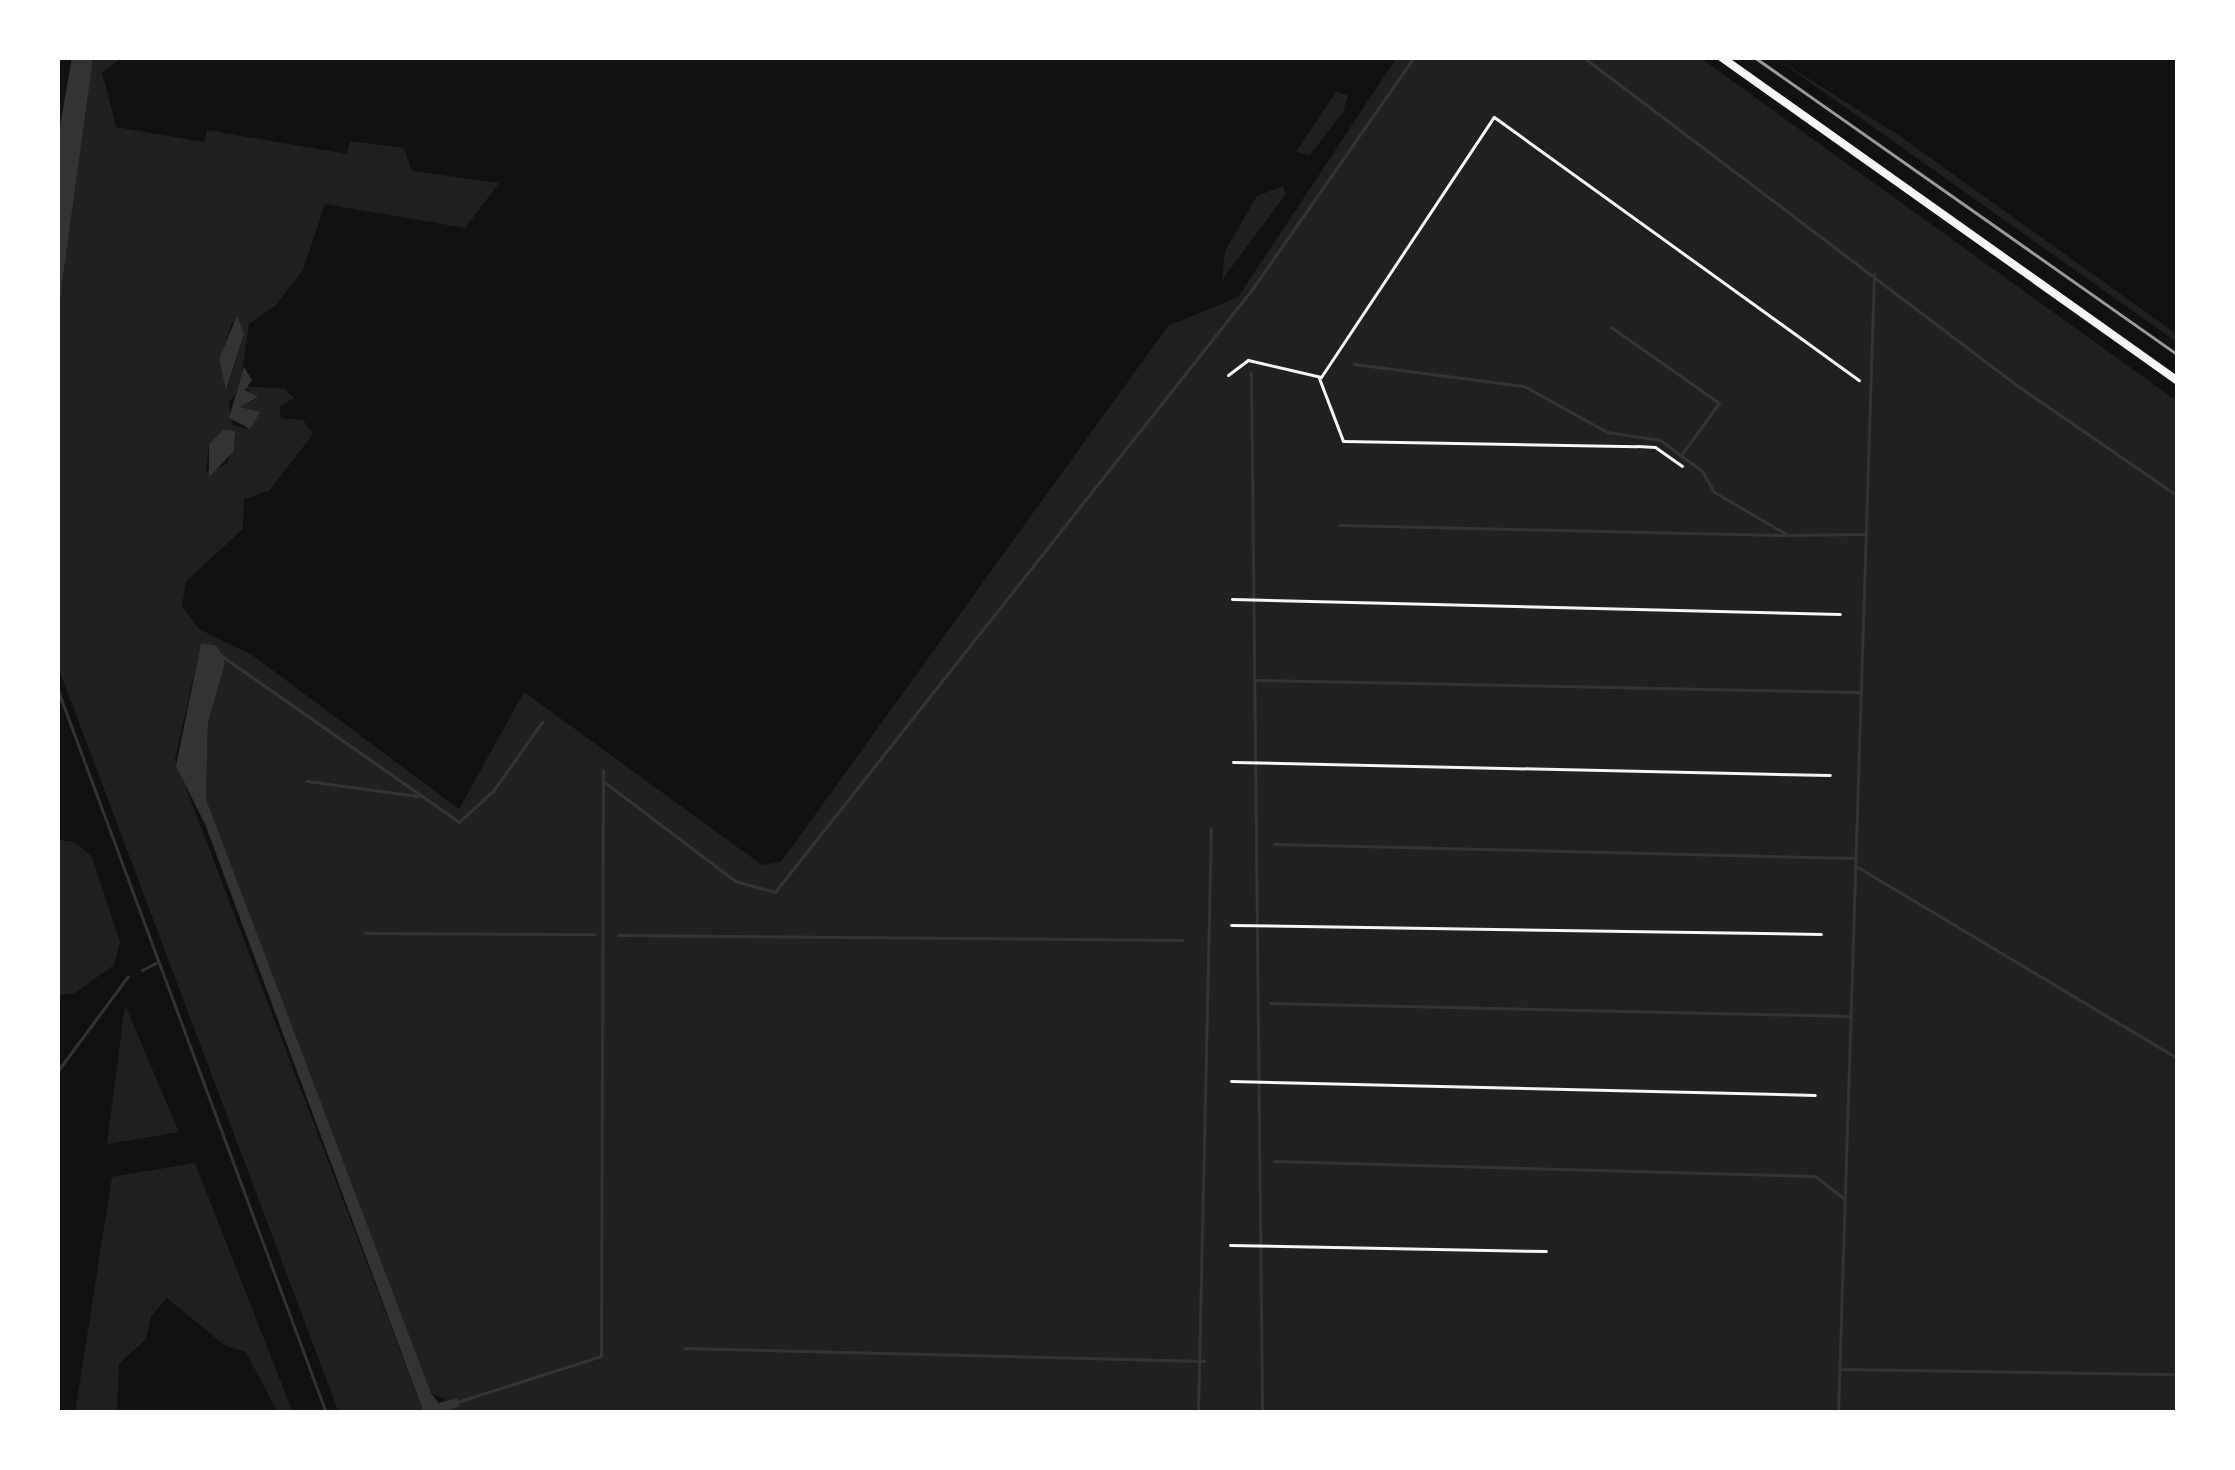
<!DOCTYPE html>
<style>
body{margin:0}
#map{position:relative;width:2235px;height:1470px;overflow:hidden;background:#111;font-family:"Sofia Sans Condensed",sans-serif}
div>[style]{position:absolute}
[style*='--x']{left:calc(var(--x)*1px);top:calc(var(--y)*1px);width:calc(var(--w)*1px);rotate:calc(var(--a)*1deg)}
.green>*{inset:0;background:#202020}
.water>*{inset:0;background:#333}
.stream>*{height:3px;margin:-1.5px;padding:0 1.5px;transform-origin:1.5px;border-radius:1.5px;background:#333}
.service>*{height:3px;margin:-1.5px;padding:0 1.5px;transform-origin:1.5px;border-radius:1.5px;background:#f5f5f5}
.primary>*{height:8px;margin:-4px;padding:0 4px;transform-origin:4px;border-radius:4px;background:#f5f5f5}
.rail>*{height:3px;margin:-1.5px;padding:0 1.5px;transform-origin:1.5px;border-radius:1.5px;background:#9a9a9a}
span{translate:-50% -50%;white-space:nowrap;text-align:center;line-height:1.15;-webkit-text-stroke:12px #fff;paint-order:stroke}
.frame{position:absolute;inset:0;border:60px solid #fff;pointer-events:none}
</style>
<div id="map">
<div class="green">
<i style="clip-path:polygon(evenodd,93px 57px,123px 57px,102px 72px,116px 127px,204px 142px,207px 130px,347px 154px,350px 141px,404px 148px,412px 171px,499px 183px,465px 228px,325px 204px,303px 270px,275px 306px,249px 324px,240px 386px,229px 403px,232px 424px,246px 429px,260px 413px,240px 407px,256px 399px,244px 386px,285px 389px,294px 398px,279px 407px,281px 418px,303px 420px,313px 434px,269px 491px,244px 499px,243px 529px,186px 581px,182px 606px,199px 629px,252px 655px,459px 809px,524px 692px,762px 865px,781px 862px,1168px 326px,1238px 297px,1397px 57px,1699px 57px,2178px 402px,2178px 1413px,442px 1413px,459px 1406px,431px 1393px,206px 799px,208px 722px,224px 663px,201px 643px,175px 759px,424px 1413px,339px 1413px,57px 664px,59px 273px,93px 57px,232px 322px,244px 334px,227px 389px,219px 362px,232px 322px,93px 57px,236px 436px,227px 464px,206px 472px,209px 444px,236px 436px)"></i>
<i style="clip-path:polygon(1774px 57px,1900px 136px,2178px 335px,2178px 343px)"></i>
<i style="clip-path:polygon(1336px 92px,1348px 95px,1343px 112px,1310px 155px,1296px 152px)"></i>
<i style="clip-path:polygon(1283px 186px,1286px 194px,1222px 280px,1225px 251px,1257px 196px)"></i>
<i style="clip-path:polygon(57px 840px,75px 842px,92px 857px,120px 942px,114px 965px,75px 993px,57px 996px)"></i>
<i style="clip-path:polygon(125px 1005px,179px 1132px,107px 1144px)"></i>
<i style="clip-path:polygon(195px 1163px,293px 1413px,278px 1413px,246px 1352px,224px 1345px,167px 1298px,151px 1316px,146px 1339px,119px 1364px,117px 1413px,75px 1413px,112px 1177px)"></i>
</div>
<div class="water">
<i style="clip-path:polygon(72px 57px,93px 57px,57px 320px,57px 144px)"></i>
<i style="clip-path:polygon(237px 316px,244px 334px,226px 390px,219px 359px)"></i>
<i style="clip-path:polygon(244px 367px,252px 380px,245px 390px,258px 397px,240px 407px,260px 412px,250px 429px,229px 418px)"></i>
<i style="clip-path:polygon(223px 430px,235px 431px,234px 451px,209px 477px,209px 444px)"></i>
<i style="clip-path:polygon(201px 643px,217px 646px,225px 663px,208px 722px,206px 799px,431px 1393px,439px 1403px,457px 1398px,460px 1406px,442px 1413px,424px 1413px,205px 824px,176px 766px)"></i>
</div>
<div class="stream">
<i style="--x:1583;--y:57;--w:542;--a:37.12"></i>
<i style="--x:2015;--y:384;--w:198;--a:34.5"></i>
<i style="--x:1611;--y:327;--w:132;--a:35.1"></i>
<i style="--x:1719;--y:403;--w:63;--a:126"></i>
<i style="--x:1354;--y:364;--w:171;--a:7.4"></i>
<i style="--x:1524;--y:386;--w:95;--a:29"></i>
<i style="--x:1607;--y:432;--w:54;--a:8.6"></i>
<i style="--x:1660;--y:440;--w:52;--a:36.4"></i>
<i style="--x:1702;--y:471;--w:24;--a:60"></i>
<i style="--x:1714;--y:492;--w:86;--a:30.2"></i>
<i style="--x:1788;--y:535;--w:78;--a:-0.7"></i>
<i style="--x:1251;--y:373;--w:1040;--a:89.39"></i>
<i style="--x:1340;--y:525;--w:447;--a:1.3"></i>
<i style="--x:219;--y:654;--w:293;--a:35"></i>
<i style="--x:459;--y:822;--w:46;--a:-42.4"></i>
<i style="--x:493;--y:791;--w:85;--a:-54.6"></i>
<i style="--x:1256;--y:680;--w:603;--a:1.14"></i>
<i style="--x:57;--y:688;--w:773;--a:69.64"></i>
<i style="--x:307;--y:781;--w:112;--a:7.7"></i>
<i style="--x:603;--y:781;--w:166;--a:37.1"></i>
<i style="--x:735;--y:881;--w:41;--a:15.4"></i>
<i style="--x:775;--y:892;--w:770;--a:-51.64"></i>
<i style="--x:1253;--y:288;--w:282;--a:-55.1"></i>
<i style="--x:1274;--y:844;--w:580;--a:1.38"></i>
<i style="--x:1856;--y:866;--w:375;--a:30.9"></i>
<i style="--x:365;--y:933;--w:229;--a:0.3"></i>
<i style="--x:618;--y:935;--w:565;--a:0.51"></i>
<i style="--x:142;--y:970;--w:16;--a:-27"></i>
<i style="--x:1270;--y:1003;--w:580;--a:1.28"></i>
<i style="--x:57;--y:1072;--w:119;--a:-53.5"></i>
<i style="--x:1274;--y:1161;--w:541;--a:1.59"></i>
<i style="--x:1815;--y:1176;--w:37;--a:38"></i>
<i style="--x:685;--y:1348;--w:519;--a:1.43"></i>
<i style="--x:1841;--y:1369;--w:337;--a:0.9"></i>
<i style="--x:457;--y:1402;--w:151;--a:-17.7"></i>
<i style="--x:601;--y:1356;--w:586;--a:-89.8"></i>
<i style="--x:1198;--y:1413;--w:585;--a:-88.73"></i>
<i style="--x:1838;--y:1413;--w:1140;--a:-88.19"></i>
</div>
<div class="service">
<i style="--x:1228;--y:375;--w:25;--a:-37"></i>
<i style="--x:1248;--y:360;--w:75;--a:13.1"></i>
<i style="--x:1321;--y:377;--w:312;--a:-56.4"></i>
<i style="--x:1494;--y:117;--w:450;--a:35.8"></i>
<i style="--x:1319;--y:378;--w:67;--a:69.1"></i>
<i style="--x:1343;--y:441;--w:294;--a:1"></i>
<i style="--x:1637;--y:446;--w:18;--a:3"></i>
<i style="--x:1655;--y:447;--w:33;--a:35"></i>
<i style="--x:1232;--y:599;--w:608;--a:1.41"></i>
<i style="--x:1233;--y:762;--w:597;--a:1.25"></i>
<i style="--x:1231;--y:925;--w:590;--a:0.87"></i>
<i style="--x:1231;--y:1081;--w:584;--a:1.37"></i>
<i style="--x:1230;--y:1245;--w:316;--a:1.1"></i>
</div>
<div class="primary">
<i style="--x:1721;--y:57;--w:560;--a:35.34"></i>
</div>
<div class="rail">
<i style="--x:1754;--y:57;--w:518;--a:35.1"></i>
</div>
<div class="frame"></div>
</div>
